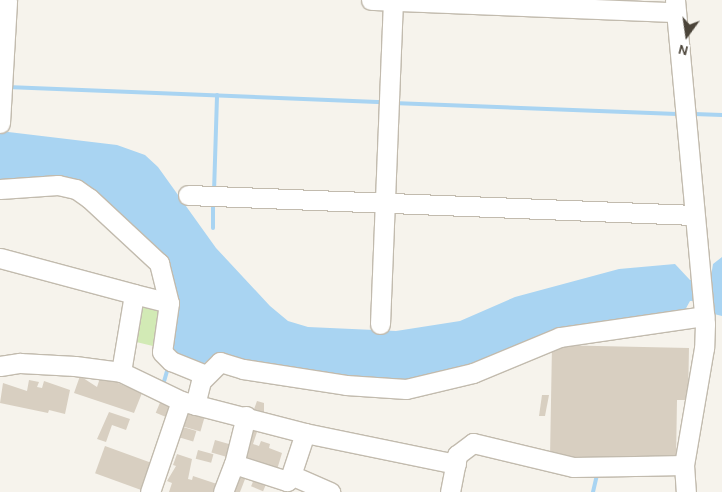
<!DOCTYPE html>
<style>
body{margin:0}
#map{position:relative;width:722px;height:492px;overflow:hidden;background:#f6f3ec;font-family:Karla,sans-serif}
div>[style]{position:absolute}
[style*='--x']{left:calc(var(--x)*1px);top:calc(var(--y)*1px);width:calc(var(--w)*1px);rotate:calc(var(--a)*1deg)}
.green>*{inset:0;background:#d2eab5}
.water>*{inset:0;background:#a9d4f2}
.stream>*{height:4px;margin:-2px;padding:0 2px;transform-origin:2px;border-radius:2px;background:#a9d4f2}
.building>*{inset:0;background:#d8cfc1;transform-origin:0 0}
.roads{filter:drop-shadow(1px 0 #c2bbae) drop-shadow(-1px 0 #c2bbae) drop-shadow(0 1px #c2bbae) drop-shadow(0 -1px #c2bbae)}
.minor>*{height:19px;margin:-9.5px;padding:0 9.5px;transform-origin:9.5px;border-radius:9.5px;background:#fff}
span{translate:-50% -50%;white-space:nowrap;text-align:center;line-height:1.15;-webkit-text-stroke:5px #fff;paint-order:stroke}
.north{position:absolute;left:662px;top:10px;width:50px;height:50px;-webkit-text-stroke:4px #fff;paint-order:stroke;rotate:194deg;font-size:14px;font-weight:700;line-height:20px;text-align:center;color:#4b4439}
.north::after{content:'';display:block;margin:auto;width:18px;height:22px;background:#4b4439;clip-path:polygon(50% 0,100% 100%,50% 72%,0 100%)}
</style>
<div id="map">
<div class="green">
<i style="clip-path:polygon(135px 301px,160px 308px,157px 347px,128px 340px)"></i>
</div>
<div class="water">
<i style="clip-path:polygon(0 131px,117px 145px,145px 155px,158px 167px,216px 248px,270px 306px,288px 321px,308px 327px,396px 331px,460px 321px,515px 297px,619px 269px,675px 264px,690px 280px,708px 278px,711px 276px,713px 264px,722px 257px,722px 316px,714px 314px,713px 300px,690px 301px,684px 312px,405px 384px,242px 361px,216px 353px,201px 366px,171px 355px,169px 265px,79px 183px,0 180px)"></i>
</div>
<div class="stream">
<i style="--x:7;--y:87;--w:377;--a:2.3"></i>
<i style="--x:393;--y:103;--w:284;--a:2.2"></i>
<i style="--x:694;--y:114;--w:28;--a:2"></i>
<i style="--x:214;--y:192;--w:97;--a:-88.2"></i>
<i style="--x:213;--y:228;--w:27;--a:-90"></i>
<i style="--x:163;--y:385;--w:18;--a:-74"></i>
<i style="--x:593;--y:492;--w:18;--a:-77"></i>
</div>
<div class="building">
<i style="clip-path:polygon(552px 345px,689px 348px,688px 400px,677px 400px,676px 459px,550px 457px)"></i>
<i style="clip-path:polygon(80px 376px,97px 387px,100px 378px,120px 377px,118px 383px,142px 393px,134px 413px,74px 393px)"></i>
<i style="clip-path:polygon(29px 380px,39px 382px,37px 387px,42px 388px,44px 381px,70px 390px,65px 414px,49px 410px,48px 413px,0 403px,3px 383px,27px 391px)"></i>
<i style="clip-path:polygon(542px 395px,549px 395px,545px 416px,539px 416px)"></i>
<i style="left:162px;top:398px;width:13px;height:16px;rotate:23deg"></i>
<i style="clip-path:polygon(257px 401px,264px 403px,264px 413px,253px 412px)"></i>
<i style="clip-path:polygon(109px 412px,130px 419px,126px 430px,112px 425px,106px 442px,97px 439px)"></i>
<i style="left:187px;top:413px;width:18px;height:14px;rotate:16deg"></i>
<i style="clip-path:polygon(250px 424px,259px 426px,253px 444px,259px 446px,261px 441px,270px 444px,269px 448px,282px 453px,276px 473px,239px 461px)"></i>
<i style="left:183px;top:427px;width:14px;height:11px;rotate:17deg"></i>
<i style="left:215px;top:440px;width:19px;height:13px;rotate:16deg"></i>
<i style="left:105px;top:446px;width:49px;height:29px;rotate:20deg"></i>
<i style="left:198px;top:450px;width:16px;height:9px;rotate:15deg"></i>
<i style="clip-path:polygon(177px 454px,192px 459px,188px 479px,192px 480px,193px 476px,217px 484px,214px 492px,169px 492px,172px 483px,167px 481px,176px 466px,173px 465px)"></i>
<i style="clip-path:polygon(238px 470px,247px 474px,240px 492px,229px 492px)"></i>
<i style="left:255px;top:477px;width:13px;height:10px;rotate:23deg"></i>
</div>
<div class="roads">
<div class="minor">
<i style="--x:371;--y:0;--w:305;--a:2.3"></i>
<i style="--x:675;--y:0;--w:325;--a:84.7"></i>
<i style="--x:705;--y:324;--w:24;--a:92"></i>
<i style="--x:704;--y:348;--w:119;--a:99.7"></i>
<i style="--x:684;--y:465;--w:27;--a:86"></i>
<i style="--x:0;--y:123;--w:123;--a:-86.7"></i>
<i style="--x:0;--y:189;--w:58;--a:-3.9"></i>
<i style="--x:58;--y:185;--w:18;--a:13"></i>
<i style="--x:76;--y:189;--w:16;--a:35"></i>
<i style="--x:89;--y:198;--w:96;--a:42.9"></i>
<i style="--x:159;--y:263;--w:41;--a:76"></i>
<i style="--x:188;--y:195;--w:506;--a:2.26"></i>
<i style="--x:0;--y:258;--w:139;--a:15"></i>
<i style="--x:380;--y:324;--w:324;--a:-87.7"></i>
<i style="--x:0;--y:366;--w:20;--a:-9"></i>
<i style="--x:20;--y:363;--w:55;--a:3.1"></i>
<i style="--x:75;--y:366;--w:46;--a:7.4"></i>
<i style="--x:121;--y:372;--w:67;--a:25.8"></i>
<i style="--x:181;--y:401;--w:128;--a:14.5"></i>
<i style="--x:305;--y:433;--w:44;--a:108.4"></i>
<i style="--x:291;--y:475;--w:43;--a:23.6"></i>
<i style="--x:121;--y:372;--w:79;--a:-80.5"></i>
<i style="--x:134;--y:294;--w:36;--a:14"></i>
<i style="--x:169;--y:303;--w:49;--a:98.1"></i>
<i style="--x:162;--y:352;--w:13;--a:45"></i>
<i style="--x:171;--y:361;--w:37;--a:22"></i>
<i style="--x:195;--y:405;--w:25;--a:-76"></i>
<i style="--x:201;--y:381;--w:27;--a:-45"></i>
<i style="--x:220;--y:362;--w:24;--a:17"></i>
<i style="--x:243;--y:369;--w:104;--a:8.8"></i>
<i style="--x:346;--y:385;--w:60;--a:3.8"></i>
<i style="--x:406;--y:389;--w:69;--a:-13.4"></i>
<i style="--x:473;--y:373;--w:94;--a:-22.5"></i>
<i style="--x:560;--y:337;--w:146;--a:-8.3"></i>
<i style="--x:246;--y:416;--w:49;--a:104"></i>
<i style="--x:234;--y:464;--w:56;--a:17.8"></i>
<i style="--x:287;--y:481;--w:7;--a:-56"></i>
<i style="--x:305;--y:433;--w:154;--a:11.6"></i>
<i style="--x:150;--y:492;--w:96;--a:-71.2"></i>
<i style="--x:223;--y:492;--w:30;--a:-69"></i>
<i style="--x:450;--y:492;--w:38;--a:-79"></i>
<i style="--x:457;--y:455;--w:20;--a:-37"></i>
<i style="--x:473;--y:443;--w:103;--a:13.5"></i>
<i style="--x:573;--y:467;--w:111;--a:-1"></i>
</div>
</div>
<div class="north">N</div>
</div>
